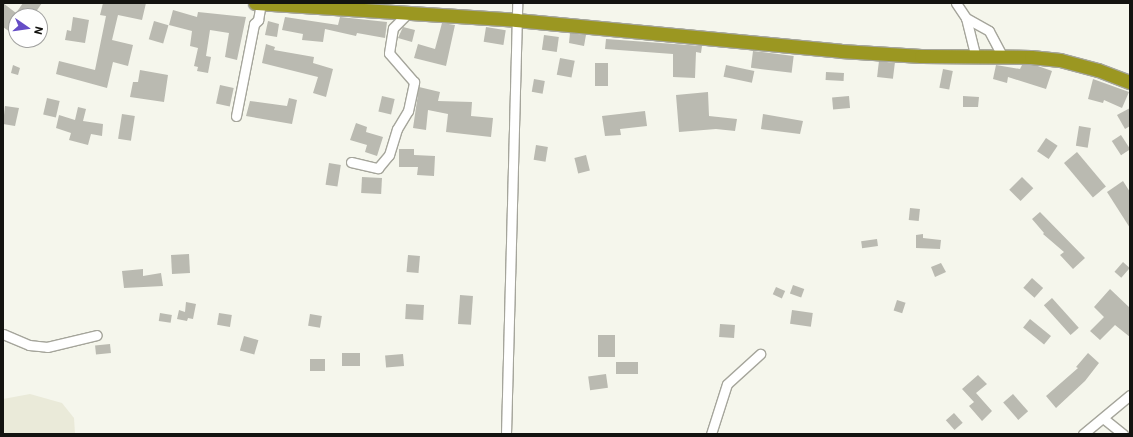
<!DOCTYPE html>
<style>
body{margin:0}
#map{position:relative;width:1133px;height:437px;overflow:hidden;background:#f5f6ec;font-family:"IBM Plex Sans",sans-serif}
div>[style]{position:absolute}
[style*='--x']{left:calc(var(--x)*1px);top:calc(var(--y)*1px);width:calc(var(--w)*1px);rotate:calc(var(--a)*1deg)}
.built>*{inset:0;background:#eaead9}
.building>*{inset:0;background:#babab1;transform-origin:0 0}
.roads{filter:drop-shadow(1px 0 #a5a59b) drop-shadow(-1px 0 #a5a59b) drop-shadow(0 1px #a5a59b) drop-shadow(0 -1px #a5a59b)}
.minor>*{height:9px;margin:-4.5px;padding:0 4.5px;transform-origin:4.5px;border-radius:4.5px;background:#fff}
.highway>*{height:13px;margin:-6.5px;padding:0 6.5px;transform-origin:6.5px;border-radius:6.5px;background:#9b9721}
span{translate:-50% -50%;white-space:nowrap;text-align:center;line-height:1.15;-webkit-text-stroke:4px #fff;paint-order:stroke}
.frame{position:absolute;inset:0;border:4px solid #131310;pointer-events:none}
.north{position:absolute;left:8px;top:8px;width:40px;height:40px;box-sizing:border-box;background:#fff;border:1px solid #a1a19f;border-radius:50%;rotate:103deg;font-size:11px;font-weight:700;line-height:16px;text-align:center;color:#131310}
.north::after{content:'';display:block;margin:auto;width:14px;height:18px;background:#654dc6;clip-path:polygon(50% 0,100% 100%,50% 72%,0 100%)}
</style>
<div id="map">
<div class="built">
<i style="clip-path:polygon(30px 394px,62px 403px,74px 418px,75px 434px,3px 434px,3px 399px)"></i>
</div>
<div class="building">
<i style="clip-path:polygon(3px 3px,16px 13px,23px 3px,42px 3px,33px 16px,16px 16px,16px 36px,3px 27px)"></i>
<i style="clip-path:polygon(103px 3px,146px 3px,142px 20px,118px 15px,112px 40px,133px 45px,128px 66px,113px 62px,107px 88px,56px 74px,59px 61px,95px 70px,106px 16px,100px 15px)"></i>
<i style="clip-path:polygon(173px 10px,197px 17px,198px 12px,246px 17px,237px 60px,225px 57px,229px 33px,210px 30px,206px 56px,211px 57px,208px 73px,197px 71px,198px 67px,194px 66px,198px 48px,190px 46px,192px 31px,169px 25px)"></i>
<i style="clip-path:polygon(73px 17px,89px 20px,85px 43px,65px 40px,67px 30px,71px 31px)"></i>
<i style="clip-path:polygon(285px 17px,338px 25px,340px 17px,387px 22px,385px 38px,357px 33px,356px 36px,325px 29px,323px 42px,302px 40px,303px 34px,282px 30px)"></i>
<i style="left:154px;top:21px;width:15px;height:19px;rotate:16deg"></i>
<i style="clip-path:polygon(268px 21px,279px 24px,277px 37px,265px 35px)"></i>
<i style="clip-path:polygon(442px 23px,455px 25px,446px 66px,414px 58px,418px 44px,435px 49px)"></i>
<i style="clip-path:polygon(403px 27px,415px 30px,412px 42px,398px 38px)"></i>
<i style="left:486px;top:27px;width:20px;height:15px;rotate:9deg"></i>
<i style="clip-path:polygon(570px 33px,586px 35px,584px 46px,569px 43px)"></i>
<i style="left:544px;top:35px;width:15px;height:15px;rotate:8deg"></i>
<i style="clip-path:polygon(606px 39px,702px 46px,701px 53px,696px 52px,695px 78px,673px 77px,673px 54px,605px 49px)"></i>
<i style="clip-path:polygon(266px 44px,275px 47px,274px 50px,314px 57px,313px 63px,333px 69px,326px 97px,313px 93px,318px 77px,262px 63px)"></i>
<i style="left:753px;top:51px;width:41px;height:17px;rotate:7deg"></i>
<i style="left:560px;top:58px;width:15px;height:17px;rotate:11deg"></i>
<i style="left:879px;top:61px;width:16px;height:16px;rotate:7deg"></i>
<i style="left:595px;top:63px;width:13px;height:23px"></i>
<i style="clip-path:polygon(13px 65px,20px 68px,18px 75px,11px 73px)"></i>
<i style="left:726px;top:65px;width:29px;height:12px;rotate:12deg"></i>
<i style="clip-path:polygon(996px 65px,1020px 69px,1022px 65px,1035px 65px,1052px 71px,1046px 89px,1008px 77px,1007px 83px,993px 79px)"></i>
<i style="left:943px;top:69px;width:10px;height:19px;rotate:11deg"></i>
<i style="clip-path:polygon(140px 70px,168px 75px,164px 102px,130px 97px,133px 82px,138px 82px)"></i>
<i style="left:826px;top:72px;width:18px;height:8px;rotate:3deg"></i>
<i style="left:534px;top:79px;width:11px;height:13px;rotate:10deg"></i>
<i style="clip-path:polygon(1093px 79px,1129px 92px,1122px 108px,1104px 100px,1103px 103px,1088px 99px)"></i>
<i style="left:220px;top:85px;width:14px;height:19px;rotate:12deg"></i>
<i style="clip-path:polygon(419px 87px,440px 92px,438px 101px,472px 102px,471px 116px,493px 118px,491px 137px,446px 132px,448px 114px,428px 110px,426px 130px,413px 128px)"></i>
<i style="clip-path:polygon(708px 92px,709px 116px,737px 119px,735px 131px,716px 129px,679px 132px,676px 95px)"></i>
<i style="left:382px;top:96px;width:13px;height:16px;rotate:13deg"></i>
<i style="left:849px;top:96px;width:12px;height:17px;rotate:85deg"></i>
<i style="clip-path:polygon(963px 96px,979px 97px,978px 107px,963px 107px)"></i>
<i style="left:47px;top:98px;width:13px;height:17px;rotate:13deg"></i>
<i style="clip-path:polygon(289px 98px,297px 100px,292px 124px,246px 116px,250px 101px,287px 106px)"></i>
<i style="clip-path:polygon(5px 106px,19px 108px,15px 126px,3px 124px)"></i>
<i style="clip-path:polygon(78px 107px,86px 109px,83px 121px,103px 124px,102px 136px,91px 134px,88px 145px,69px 140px,71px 133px,56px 128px,59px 115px,75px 120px)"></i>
<i style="clip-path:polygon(1130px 108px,1130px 126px,1125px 129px,1117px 115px)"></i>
<i style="clip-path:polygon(645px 111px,647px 126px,620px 129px,621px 135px,605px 136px,602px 116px)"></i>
<i style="left:122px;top:114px;width:13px;height:25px;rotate:9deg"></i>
<i style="clip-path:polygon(763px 114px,803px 121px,800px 134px,761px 129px)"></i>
<i style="clip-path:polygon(356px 123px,367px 127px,366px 132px,383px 137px,377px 156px,365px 152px,367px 145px,350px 140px)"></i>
<i style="left:1079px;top:126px;width:12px;height:20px;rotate:9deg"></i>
<i style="left:1121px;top:135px;width:17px;height:11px;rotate:57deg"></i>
<i style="left:1046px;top:138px;width:14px;height:16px;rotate:34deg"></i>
<i style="left:536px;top:145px;width:12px;height:15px;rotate:9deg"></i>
<i style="clip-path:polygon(399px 149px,414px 149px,414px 155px,435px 156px,434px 176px,417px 175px,418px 167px,399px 167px)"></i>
<i style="left:1077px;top:152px;width:45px;height:17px;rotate:50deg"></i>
<i style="left:586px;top:155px;width:16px;height:12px;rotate:76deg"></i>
<i style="left:329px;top:163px;width:12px;height:22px;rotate:9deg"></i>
<i style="left:362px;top:177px;width:20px;height:16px;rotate:3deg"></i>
<i style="left:1022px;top:177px;width:16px;height:18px;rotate:45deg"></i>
<i style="clip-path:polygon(1123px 181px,1130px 192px,1130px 228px,1107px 192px)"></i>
<i style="left:910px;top:208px;width:10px;height:12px;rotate:6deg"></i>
<i style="clip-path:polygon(1040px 212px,1085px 258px,1073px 269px,1060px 255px,1064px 252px,1043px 234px,1044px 233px,1032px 219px)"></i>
<i style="clip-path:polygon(923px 234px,923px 238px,941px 240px,940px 249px,916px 248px,916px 235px)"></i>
<i style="left:877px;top:239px;width:7px;height:16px;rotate:82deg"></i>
<i style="left:189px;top:254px;width:19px;height:18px;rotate:87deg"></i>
<i style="left:408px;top:255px;width:12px;height:17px;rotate:5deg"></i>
<i style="left:1123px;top:262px;width:9px;height:13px;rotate:41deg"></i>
<i style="clip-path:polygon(941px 263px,946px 272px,935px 277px,931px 267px)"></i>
<i style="clip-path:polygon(143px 269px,143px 276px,161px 273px,163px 286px,124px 288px,122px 271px)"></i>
<i style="left:1032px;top:278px;width:15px;height:13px;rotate:42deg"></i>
<i style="left:793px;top:285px;width:12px;height:9px;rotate:20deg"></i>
<i style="left:776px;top:287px;width:10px;height:8px;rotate:24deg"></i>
<i style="clip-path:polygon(1110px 289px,1130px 308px,1130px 337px,1115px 325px,1100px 340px,1090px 331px,1104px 317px,1094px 307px)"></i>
<i style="left:460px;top:295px;width:13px;height:29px;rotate:4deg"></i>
<i style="left:1052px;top:298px;width:40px;height:11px;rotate:48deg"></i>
<i style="left:897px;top:300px;width:9px;height:11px;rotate:18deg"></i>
<i style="clip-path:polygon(186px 302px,196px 304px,193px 319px,188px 318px,187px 321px,177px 319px,179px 310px,185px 312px)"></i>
<i style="left:406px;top:304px;width:18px;height:15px;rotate:3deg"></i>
<i style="left:792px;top:310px;width:21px;height:14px;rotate:8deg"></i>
<i style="left:160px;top:313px;width:12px;height:8px;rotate:9deg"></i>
<i style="left:219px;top:313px;width:13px;height:12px;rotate:9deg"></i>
<i style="left:310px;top:314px;width:12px;height:12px;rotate:9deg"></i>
<i style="left:1030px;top:319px;width:27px;height:11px;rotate:39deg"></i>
<i style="left:720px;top:324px;width:15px;height:13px;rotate:4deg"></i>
<i style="left:598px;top:335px;width:17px;height:22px"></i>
<i style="left:244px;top:336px;width:15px;height:15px;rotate:16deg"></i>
<i style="left:110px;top:344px;width:9px;height:15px;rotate:84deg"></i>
<i style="left:342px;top:353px;width:18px;height:13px"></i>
<i style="clip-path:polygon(1088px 353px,1099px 363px,1085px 381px,1056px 408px,1046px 396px,1078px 368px,1076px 367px)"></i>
<i style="left:403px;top:354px;width:12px;height:18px;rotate:85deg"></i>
<i style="left:325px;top:359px;width:12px;height:15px;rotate:90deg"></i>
<i style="left:638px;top:362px;width:12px;height:22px;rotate:90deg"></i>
<i style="left:606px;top:374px;width:14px;height:18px;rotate:82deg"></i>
<i style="clip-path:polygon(978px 375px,987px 384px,976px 393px,992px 411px,982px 421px,969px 406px,974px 402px,962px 389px)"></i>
<i style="left:1013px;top:394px;width:23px;height:13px;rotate:49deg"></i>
<i style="left:954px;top:413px;width:13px;height:11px;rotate:48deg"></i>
</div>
<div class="roads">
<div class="minor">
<i style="--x:956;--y:3;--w:18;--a:56"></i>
<i style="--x:966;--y:18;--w:26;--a:29"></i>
<i style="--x:989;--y:31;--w:27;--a:62"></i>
<i style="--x:966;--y:18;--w:38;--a:76"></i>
<i style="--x:236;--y:116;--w:94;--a:-78.9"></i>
<i style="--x:254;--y:24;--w:6;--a:-45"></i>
<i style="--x:258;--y:20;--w:17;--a:-80"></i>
<i style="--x:351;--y:162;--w:28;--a:13"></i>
<i style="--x:378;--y:168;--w:17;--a:-50"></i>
<i style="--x:389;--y:155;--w:27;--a:-73"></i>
<i style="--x:397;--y:129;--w:21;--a:-59"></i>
<i style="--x:408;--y:111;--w:30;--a:-78"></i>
<i style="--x:414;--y:82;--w:38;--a:-131"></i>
<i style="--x:389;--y:53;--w:25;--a:-81"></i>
<i style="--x:393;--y:28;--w:20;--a:-45"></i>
<i style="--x:3;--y:334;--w:28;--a:23"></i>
<i style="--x:29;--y:345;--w:18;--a:6"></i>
<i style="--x:47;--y:347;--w:51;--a:-13.5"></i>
<i style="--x:1103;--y:418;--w:26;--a:39"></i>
<i style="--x:506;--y:434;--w:431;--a:-88.5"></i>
<i style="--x:711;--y:434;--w:52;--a:-72.3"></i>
<i style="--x:727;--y:384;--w:45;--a:-42.3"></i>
<i style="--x:1083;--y:434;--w:61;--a:-39.7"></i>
</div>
<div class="highway">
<i style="--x:255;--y:3;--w:262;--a:3.7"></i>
<i style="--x:516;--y:20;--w:326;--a:5.4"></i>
<i style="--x:841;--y:51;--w:80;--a:3.6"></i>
<i style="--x:921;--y:56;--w:110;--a:0.5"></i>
<i style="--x:1031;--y:57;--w:29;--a:6"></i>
<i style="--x:1060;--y:60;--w:39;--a:15"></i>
<i style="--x:1098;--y:70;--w:34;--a:21"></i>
</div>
</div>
<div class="frame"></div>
<div class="north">N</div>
</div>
